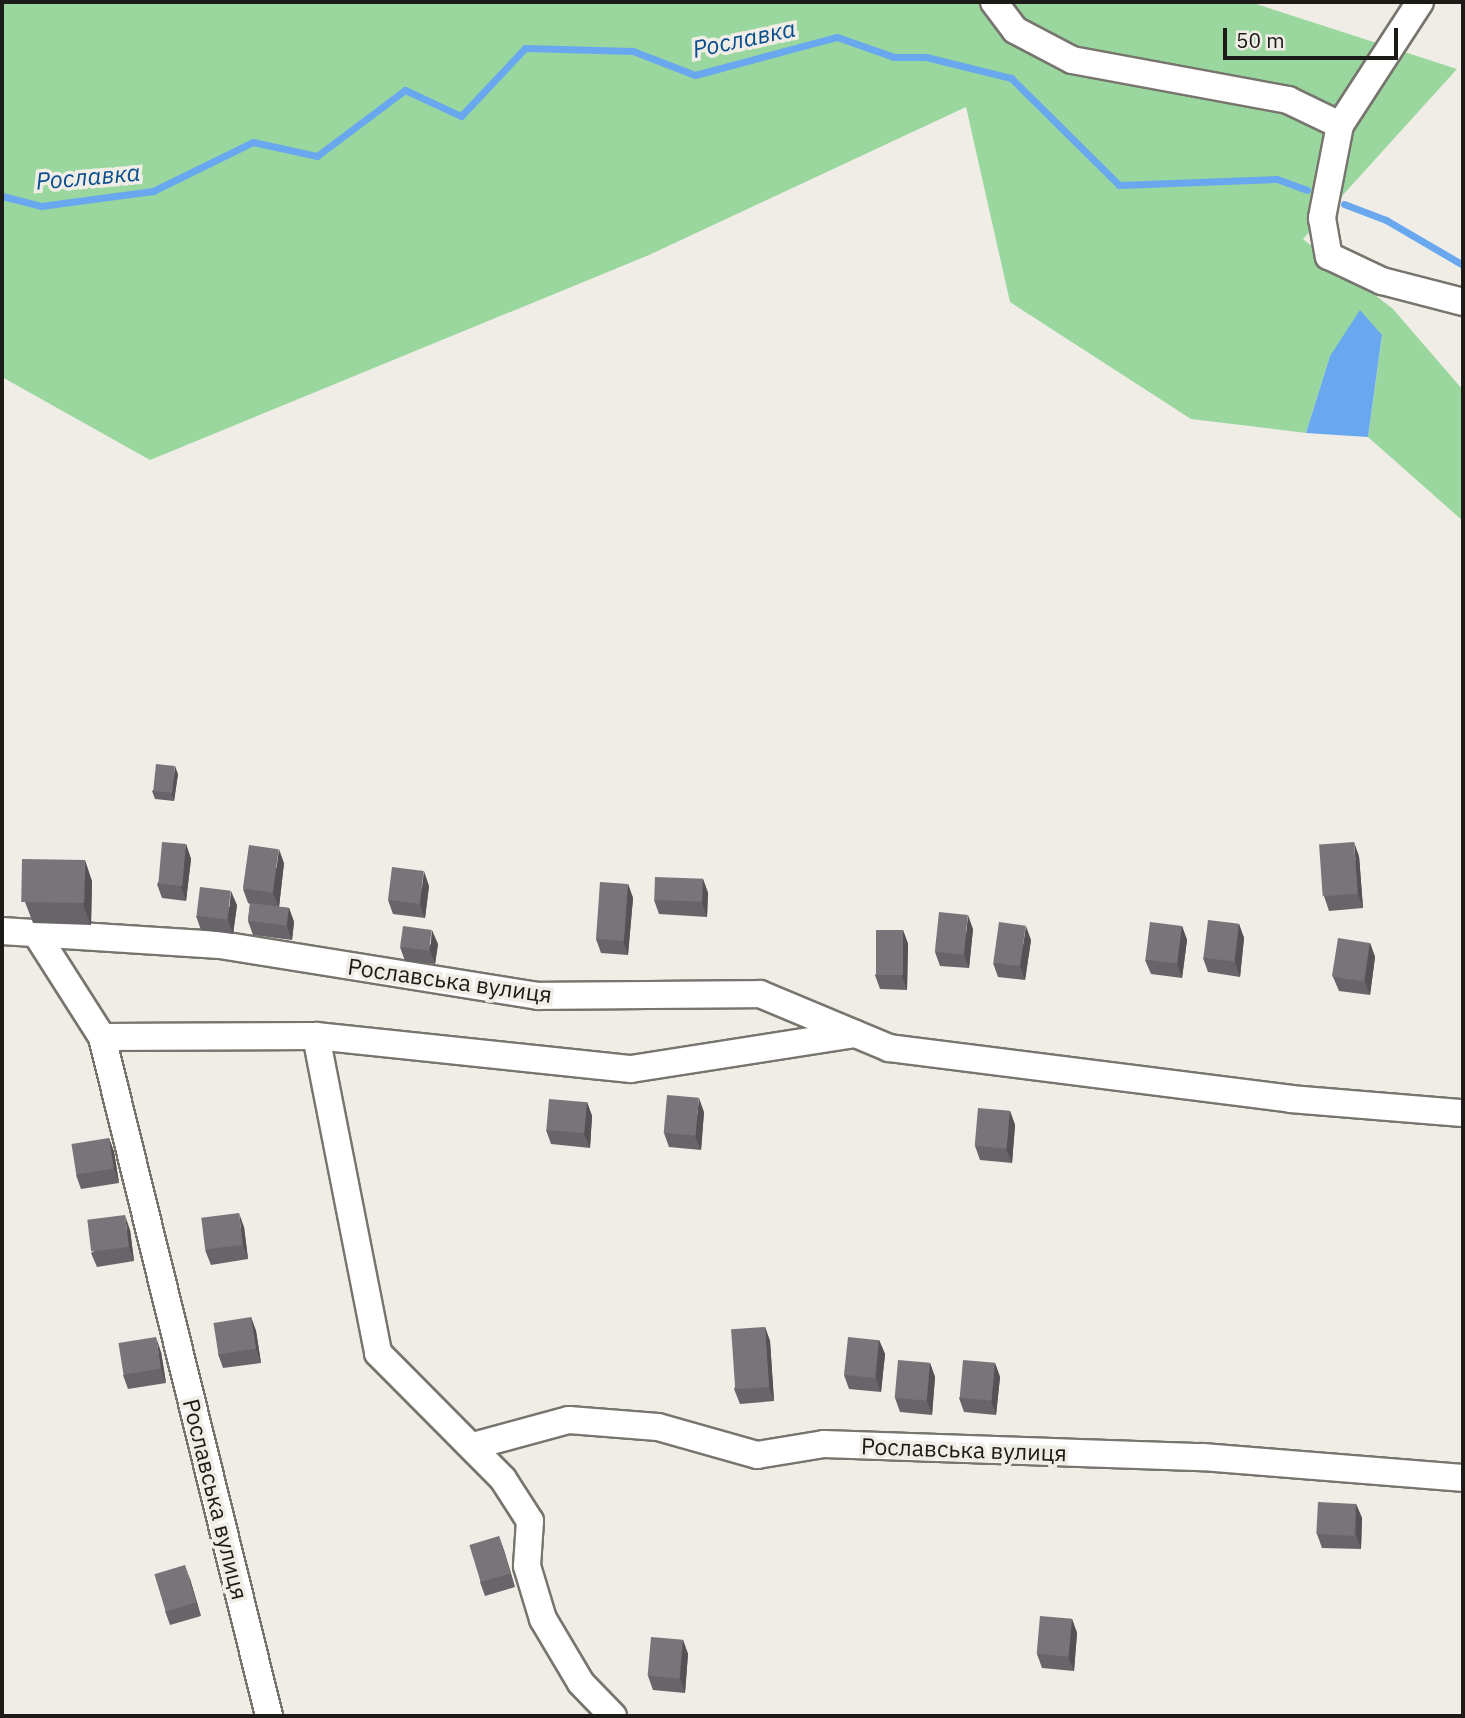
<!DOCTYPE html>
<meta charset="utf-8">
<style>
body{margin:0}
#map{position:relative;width:1465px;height:1718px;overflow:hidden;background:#f0ede6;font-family:"IBM Plex Sans",sans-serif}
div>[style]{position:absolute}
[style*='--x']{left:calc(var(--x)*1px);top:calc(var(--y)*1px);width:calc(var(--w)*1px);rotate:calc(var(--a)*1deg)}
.green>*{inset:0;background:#99d79f}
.water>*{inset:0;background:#69a8ee}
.stream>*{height:7px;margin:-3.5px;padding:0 3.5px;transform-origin:3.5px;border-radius:3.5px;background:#69a8ee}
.roads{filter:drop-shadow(2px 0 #77756e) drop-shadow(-2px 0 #77756e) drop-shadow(0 2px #77756e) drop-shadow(0 -2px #77756e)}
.minor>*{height:26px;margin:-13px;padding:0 13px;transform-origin:13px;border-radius:13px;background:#fff}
.wall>*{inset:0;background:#686469}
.shaded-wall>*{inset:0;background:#555155}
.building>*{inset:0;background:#79747a;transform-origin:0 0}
span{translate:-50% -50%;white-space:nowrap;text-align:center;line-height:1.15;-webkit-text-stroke:7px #f0ede6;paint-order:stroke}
.street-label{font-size:23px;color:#1c1b18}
.water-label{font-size:24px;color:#084e8d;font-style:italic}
.frame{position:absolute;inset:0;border:4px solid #1c1b18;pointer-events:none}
.scale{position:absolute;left:1223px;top:28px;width:175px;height:32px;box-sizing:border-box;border:4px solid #1c1b18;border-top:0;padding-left:9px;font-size:21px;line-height:24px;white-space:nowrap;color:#1c1b18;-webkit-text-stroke:5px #f0ede6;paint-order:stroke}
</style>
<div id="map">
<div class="green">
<i style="clip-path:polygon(2px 2px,1250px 2px,1457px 69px,1303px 239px,1393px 309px,1463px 390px,1463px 521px,1368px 437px,1382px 336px,1330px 356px,1306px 433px,1191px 419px,1010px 302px,966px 107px,649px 255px,150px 460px,2px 377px)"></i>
</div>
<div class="water">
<i style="clip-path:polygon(1360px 310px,1382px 335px,1368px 437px,1306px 433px,1330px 356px)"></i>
</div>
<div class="stream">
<i style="--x:2;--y:196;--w:40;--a:14.4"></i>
<i style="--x:41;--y:206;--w:113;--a:-7.6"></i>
<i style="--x:153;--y:191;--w:111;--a:-26.1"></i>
<i style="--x:253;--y:142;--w:66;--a:12.3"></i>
<i style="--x:317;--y:156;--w:110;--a:-36.9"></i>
<i style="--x:405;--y:90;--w:62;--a:24.9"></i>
<i style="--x:461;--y:116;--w:93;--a:-46.7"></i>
<i style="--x:525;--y:48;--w:108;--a:1.6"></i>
<i style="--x:633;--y:51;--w:66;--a:21.2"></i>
<i style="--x:695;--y:75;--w:147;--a:-15"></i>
<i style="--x:837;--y:37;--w:60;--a:19.3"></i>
<i style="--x:894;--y:57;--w:32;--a:0"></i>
<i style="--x:926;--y:57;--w:88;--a:13.9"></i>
<i style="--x:1011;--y:78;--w:152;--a:44.7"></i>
<i style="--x:1119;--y:185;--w:158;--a:-2.2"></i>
<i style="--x:1277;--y:179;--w:32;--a:20"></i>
<i style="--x:1344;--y:204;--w:45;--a:20.9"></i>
<i style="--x:1386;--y:220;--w:89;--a:30.3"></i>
</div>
<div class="roads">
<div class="minor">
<i style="--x:994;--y:2;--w:35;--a:53"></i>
<i style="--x:1015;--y:30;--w:64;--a:27.8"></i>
<i style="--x:1072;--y:60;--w:220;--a:10.5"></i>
<i style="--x:1288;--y:100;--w:58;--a:25.7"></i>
<i style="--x:1420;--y:2;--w:147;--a:123"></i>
<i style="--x:1340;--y:125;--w:95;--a:101"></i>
<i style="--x:1322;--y:218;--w:39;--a:80"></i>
<i style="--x:1329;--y:256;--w:59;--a:25.3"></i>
<i style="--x:1382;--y:281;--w:84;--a:14.5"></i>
<i style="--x:2;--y:931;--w:218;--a:3.7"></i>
<i style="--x:220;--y:945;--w:322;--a:9.1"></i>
<i style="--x:538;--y:996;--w:222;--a:-0.5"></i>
<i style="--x:760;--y:994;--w:140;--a:22.7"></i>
<i style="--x:889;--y:1048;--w:405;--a:7.2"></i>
<i style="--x:1291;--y:1099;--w:173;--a:4.7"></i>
<i style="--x:37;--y:935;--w:121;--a:57.5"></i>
<i style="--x:102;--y:1037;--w:699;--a:76.18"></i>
<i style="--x:316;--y:1036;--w:323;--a:78.9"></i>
<i style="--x:378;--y:1353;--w:177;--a:45.2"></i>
<i style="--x:503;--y:1479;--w:50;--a:57.3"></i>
<i style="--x:530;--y:1521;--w:45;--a:93.8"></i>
<i style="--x:527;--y:1566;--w:55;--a:73.2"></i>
<i style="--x:543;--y:1619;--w:74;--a:59.3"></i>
<i style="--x:581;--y:1683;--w:46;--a:45.9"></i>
<i style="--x:102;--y:1037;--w:214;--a:-0.3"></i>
<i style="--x:316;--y:1036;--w:317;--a:6"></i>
<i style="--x:631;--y:1069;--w:227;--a:-8.9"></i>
<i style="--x:473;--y:1446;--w:99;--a:-15.2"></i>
<i style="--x:569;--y:1420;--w:89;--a:4.5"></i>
<i style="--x:658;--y:1427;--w:103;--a:15.8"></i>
<i style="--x:757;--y:1455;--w:68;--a:-9.3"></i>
<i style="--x:824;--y:1444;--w:379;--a:2"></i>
<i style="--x:1203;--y:1457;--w:261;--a:4.6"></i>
</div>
</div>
<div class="wall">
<i style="clip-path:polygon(178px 774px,174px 801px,155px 799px,152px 791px)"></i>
<i style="clip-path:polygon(186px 844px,191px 859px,186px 901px,162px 898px,157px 884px)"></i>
<i style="clip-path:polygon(1359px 856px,1363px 908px,1329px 911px,1324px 896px)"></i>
<i style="clip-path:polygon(284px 863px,279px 907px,289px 908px,294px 922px,292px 940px,253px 935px,248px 921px,250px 904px,248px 903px,243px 889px)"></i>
<i style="clip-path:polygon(703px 879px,708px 893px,707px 917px,659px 914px,654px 900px)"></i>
<i style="clip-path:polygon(92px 881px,91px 925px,33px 923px,25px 902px)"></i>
<i style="clip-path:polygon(628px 884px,633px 898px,628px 955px,601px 953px,596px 939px)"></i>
<i style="clip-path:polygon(429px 886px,425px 918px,393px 914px,388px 900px)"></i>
<i style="clip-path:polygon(237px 905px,233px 934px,201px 930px,196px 916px)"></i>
<i style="clip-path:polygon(1239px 924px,1244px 938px,1240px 977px,1208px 972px,1203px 958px)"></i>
<i style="clip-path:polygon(1182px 926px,1187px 940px,1182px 978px,1151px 974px,1145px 960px)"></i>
<i style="clip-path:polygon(973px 929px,969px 968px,940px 966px,935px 952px)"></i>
<i style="clip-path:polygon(903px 930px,908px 944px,907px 990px,880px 989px,875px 975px)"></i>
<i style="clip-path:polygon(1031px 940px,1025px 980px,998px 977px,993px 963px)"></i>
<i style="clip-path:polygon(1370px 943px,1375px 957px,1370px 995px,1339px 991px,1333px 977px)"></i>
<i style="clip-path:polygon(438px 944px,435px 964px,405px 961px,400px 947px)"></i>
<i style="clip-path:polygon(587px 1102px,592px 1116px,590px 1148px,551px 1144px,546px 1130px)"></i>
<i style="clip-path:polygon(1010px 1111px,1015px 1125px,1012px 1163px,980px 1160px,975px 1146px)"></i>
<i style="clip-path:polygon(704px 1112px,701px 1150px,669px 1147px,664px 1133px)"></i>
<i style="clip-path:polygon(109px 1138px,114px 1152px,119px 1183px,81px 1189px,76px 1175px)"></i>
<i style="clip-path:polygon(244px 1227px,248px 1259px,211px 1265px,205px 1250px)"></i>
<i style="clip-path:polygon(130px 1230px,134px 1261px,97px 1267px,91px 1253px)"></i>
<i style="clip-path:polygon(251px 1317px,256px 1331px,261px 1363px,223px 1368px,218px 1354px)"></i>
<i style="clip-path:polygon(765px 1327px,770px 1341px,774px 1401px,740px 1404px,734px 1389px)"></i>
<i style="clip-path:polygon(879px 1340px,885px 1354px,881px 1392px,849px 1389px,844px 1375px)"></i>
<i style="clip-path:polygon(161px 1352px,166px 1383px,128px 1389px,123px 1375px)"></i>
<i style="clip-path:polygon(930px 1363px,935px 1377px,932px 1415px,900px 1412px,895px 1398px)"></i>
<i style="clip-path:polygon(995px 1363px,1000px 1377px,996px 1415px,964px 1412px,959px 1398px)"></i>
<i style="clip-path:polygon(1356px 1504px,1362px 1518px,1361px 1549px,1322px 1548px,1317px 1534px)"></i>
<i style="clip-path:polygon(499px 1536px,515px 1587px,485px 1596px,480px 1582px)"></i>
<i style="clip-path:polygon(190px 1579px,201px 1616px,170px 1625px,165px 1611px)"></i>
<i style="clip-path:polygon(1072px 1619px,1077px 1633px,1074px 1671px,1042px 1668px,1037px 1654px)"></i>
<i style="clip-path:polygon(683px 1640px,688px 1654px,685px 1693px,653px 1690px,648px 1676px)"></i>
</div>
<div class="shaded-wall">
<i style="clip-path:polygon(175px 766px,178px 774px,174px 801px,172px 794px)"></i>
<i style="clip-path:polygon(1354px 842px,1359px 856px,1363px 908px,1358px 894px)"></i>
<i style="clip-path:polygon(186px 844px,191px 859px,186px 901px,181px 886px)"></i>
<i style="clip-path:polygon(279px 849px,284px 863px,279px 907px,273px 893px)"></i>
<i style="clip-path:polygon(85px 860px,92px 881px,91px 925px,83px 904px)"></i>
<i style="clip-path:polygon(424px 871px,429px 886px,425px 918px,420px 904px)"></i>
<i style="clip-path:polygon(703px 879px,708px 893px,707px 917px,702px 903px)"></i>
<i style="clip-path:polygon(628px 884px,633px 898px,628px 955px,623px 941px)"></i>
<i style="clip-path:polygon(231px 891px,237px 905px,233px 934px,228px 920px)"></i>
<i style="clip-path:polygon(289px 908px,294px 922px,292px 940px,287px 926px)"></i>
<i style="clip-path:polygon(968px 915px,973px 929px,969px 968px,964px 954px)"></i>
<i style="clip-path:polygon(1239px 924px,1244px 938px,1240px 977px,1235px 962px)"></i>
<i style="clip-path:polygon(1026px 926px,1031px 940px,1025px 980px,1020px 966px)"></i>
<i style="clip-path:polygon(1182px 926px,1187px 940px,1182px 978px,1177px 964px)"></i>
<i style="clip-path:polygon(432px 930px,438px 944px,435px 964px,430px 950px)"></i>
<i style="clip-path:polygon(903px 930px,908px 944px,907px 990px,902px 976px)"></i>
<i style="clip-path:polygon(1370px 943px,1375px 957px,1370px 995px,1365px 981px)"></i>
<i style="clip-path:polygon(699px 1098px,704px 1112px,701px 1150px,695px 1136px)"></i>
<i style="clip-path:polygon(587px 1102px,592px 1116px,590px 1148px,584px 1134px)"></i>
<i style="clip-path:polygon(1010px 1111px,1015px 1125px,1012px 1163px,1006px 1149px)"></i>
<i style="clip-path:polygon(109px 1138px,114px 1152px,119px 1183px,114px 1169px)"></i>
<i style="clip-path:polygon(239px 1213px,244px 1227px,248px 1259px,243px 1245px)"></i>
<i style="clip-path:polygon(125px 1215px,130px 1230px,134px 1261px,129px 1247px)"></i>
<i style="clip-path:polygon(251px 1317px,256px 1331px,261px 1363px,256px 1349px)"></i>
<i style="clip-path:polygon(765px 1327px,770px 1341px,774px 1401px,769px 1387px)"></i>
<i style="clip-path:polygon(156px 1337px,161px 1352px,166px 1383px,161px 1369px)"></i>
<i style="clip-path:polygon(879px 1340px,885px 1354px,881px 1392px,876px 1378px)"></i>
<i style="clip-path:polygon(930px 1363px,935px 1377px,932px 1415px,927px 1401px)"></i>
<i style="clip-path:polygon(995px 1363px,1000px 1377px,996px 1415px,991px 1401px)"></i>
<i style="clip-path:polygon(1356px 1504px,1362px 1518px,1361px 1549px,1356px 1535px)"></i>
<i style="clip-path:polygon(499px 1536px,504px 1550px,515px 1587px,510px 1573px)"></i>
<i style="clip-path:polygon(185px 1565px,190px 1579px,201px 1616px,196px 1602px)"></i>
<i style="clip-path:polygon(1072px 1619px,1077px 1633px,1074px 1671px,1068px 1657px)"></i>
<i style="clip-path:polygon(683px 1640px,688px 1654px,685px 1693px,680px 1678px)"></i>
</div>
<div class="building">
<i style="left:156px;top:764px;width:19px;height:27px;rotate:6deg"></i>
<i style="left:162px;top:842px;width:24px;height:42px;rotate:5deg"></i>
<i style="left:1354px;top:842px;width:52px;height:35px;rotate:86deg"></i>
<i style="left:249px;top:845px;width:30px;height:44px;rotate:8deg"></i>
<i style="left:22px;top:859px;width:63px;height:43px;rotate:1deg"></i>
<i style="left:392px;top:867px;width:32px;height:33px;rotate:7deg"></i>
<i style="left:655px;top:877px;width:48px;height:23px;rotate:2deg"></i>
<i style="left:600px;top:882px;width:28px;height:57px;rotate:4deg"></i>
<i style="left:200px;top:887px;width:31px;height:29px;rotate:7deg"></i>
<i style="left:250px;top:903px;width:39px;height:18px;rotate:7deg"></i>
<i style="left:939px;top:912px;width:29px;height:40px;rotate:6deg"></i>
<i style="left:1208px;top:920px;width:31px;height:38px;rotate:7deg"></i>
<i style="left:999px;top:922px;width:27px;height:41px;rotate:8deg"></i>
<i style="left:1150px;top:922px;width:32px;height:38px;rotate:7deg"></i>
<i style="left:403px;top:926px;width:29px;height:21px;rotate:8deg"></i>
<i style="left:876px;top:930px;width:27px;height:45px"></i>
<i style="left:1338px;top:938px;width:32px;height:39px;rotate:9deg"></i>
<i style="left:667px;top:1095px;width:32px;height:38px;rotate:5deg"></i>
<i style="left:549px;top:1099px;width:38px;height:31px;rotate:5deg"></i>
<i style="left:978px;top:1108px;width:32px;height:38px;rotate:5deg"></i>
<i style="left:109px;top:1138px;width:31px;height:38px;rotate:81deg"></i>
<i style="left:239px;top:1213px;width:32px;height:38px;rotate:83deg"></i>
<i style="left:125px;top:1215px;width:32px;height:38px;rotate:83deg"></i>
<i style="left:251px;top:1317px;width:32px;height:38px;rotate:81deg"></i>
<i style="left:765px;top:1327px;width:60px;height:34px;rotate:86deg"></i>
<i style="left:156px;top:1337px;width:32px;height:38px;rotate:81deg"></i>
<i style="left:848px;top:1337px;width:31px;height:38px;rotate:6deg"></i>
<i style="left:898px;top:1360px;width:32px;height:38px;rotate:5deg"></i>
<i style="left:963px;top:1360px;width:32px;height:38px;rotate:5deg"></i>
<i style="left:1318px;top:1502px;width:38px;height:32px;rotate:3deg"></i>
<i style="left:499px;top:1536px;width:39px;height:31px;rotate:73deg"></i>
<i style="left:185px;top:1565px;width:39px;height:32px;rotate:73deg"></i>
<i style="left:1040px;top:1616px;width:32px;height:38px;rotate:5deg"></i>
<i style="left:651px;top:1637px;width:32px;height:39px;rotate:5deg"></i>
</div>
<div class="street-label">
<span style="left:450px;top:980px;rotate:8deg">Рославська вулиця</span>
<span style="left:964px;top:1449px;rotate:2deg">Рославська вулиця</span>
<span style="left:216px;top:1499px;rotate:76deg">Рославська вулиця</span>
</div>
<div class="water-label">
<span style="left:744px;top:39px;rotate:-12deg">Рославка</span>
<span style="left:88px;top:177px;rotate:-5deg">Рославка</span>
</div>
<div class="frame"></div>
<div class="scale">50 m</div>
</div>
